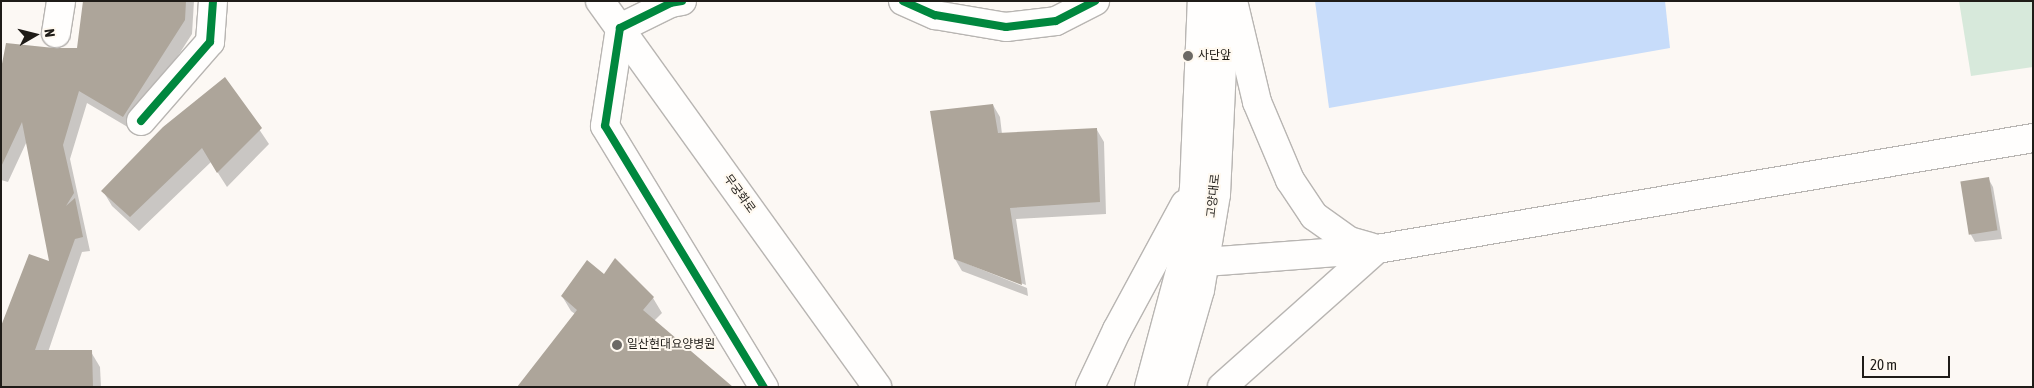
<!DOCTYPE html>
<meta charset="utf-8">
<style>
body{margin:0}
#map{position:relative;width:2034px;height:388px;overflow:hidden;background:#fcf8f4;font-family:"Asap Condensed","Noto Sans KR",sans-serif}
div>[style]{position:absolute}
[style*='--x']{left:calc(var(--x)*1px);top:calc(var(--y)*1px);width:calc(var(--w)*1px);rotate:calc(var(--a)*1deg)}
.green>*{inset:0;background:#d7e9db}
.water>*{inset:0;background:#c7dcfa}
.shadow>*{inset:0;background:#0003}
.building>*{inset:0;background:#ada59a;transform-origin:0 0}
.roads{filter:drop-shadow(1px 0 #b8b5b2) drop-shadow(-1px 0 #b8b5b2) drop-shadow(0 1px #b8b5b2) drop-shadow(0 -1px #b8b5b2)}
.minor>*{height:28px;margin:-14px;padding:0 14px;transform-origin:14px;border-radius:14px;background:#fffefd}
.major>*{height:28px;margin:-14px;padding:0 14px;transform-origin:14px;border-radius:14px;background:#fffefd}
.cycleway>*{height:8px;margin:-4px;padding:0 4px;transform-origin:4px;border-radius:4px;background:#00873e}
.dots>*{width:14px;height:14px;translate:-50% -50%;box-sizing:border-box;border:2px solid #fff9f0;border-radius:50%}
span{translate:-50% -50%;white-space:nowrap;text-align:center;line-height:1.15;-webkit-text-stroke:4px #fff9f0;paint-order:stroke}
.poi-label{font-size:12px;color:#1f1c18}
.left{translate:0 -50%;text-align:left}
.street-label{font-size:12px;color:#1f1c18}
.frame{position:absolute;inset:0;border:2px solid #1f1c18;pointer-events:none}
.north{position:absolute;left:10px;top:10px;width:50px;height:50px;-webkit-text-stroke:4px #fff9f0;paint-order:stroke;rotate:82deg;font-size:14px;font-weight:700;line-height:20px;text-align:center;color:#1f1c18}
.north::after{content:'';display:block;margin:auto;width:18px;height:22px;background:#1f1c18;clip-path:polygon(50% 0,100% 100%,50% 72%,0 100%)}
.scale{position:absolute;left:1862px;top:356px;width:88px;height:22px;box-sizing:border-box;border:2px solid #1f1c18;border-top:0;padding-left:6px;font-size:15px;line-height:18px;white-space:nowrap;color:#1f1c18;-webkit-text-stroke:4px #fff9f0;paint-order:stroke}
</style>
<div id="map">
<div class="green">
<i style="clip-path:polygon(1959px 1px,2033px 1px,2033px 67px,1971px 76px)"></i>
</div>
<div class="water">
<i style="clip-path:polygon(1315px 1px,1665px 1px,1670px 48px,1329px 108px)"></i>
</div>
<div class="shadow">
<i style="clip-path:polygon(86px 1px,194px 1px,192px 34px,131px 129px,87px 103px,70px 159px,90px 251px,82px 252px,44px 364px,1px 387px,51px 263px,27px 141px,8px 182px,1px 180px,1px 77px,54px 50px,79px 49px)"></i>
<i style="clip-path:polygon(225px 79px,269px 144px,227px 187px,211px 162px,139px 231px,112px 206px,103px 191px)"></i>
<i style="clip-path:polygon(993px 105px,1000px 117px,1002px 134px,1097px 130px,1104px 142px,1106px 214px,1016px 219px,1026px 285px,958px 260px,1027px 288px,1028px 296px,962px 271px,955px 259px)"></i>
<i style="clip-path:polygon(1988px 178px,1993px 187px,2002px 239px,1975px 242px,1970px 233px,1962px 187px)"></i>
<i style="clip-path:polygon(616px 260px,653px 298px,662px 313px,654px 321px,575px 314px,571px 311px,562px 296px,605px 276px)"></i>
<i style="clip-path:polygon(91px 352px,100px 367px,101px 387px,53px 387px)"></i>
</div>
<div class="building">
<i style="clip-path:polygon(83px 1px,186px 1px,185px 20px,123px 117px,79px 91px,63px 145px,74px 193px,66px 206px,75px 198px,83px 237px,75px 239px,35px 350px,92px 350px,93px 387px,1px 387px,1px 326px,29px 254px,49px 261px,22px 122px,1px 167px,1px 69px,6px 43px,54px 48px,77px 48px)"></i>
<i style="clip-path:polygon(225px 77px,262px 128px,217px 173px,202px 148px,130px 217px,101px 191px,163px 127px)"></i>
<i style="clip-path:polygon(993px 104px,998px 133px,1097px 128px,1100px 202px,1010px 208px,1022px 285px,954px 259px,930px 111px)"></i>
<i style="left:1989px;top:177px;width:54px;height:29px;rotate:81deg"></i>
<i style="clip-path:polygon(615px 258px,654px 297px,643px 310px,733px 387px,517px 387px,577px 310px,561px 296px,587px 260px,604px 274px)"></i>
</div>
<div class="roads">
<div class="minor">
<i style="--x:682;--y:1;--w:11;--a:170"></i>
<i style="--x:671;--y:3;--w:57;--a:153.9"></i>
<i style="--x:620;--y:28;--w:99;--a:98.7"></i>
<i style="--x:605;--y:126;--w:306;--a:58.7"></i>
<i style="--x:903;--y:1;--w:35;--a:24"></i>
<i style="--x:935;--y:15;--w:72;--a:9.6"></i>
<i style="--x:1006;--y:27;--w:50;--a:-6.8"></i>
<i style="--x:1056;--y:21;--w:44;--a:-27.1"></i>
<i style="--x:1233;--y:1;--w:104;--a:76.6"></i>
<i style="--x:1257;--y:102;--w:85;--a:67.1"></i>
<i style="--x:1290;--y:180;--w:43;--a:56.3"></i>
<i style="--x:1314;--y:216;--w:43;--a:35.5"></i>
<i style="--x:1349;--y:241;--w:22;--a:16"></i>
<i style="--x:56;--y:33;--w:32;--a:-81"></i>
<i style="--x:141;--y:121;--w:105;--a:-48.9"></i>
<i style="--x:210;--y:42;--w:41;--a:-85.8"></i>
<i style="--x:1205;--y:262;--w:172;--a:-4.3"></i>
<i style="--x:1377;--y:249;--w:665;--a:-9.6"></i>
<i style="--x:1222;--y:387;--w:208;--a:-41.7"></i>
</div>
<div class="major">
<i style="--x:600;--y:1;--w:475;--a:54.3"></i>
<i style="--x:1090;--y:387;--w:63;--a:-64.7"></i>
<i style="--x:1117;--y:330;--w:143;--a:-61.6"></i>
<i style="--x:1149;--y:387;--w:131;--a:-75"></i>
<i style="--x:1183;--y:260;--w:73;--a:-81.3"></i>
<i style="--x:1194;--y:188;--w:187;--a:-87.6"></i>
<i style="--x:1172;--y:387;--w:101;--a:-73.9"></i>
<i style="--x:1200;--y:290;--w:97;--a:-80.5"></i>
<i style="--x:1216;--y:194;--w:193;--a:-87.3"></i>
</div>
</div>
<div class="cycleway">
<i style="--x:682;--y:1;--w:11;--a:170"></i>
<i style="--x:671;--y:3;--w:57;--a:153.9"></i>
<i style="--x:620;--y:28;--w:99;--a:98.7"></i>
<i style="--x:605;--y:126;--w:306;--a:58.7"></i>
<i style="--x:903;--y:1;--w:35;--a:24"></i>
<i style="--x:935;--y:15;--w:72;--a:9.6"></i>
<i style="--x:1006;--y:27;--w:50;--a:-6.8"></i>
<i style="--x:1056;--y:21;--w:44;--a:-27.1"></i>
<i style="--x:141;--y:121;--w:105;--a:-48.9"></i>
<i style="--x:210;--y:42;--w:41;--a:-85.8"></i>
</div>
<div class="dots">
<i style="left:1188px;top:56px;background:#6c6965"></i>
<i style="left:617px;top:345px;background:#6c6965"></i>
</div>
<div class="poi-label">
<span class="left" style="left:1198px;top:56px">사단앞</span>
<span class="left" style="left:627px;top:345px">일산현대요양병원</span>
</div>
<div class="street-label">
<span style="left:739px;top:194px;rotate:54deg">무궁화로</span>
<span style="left:1214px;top:196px;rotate:-84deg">고양대로</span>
</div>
<div class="frame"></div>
<div class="north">N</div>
<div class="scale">20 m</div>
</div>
